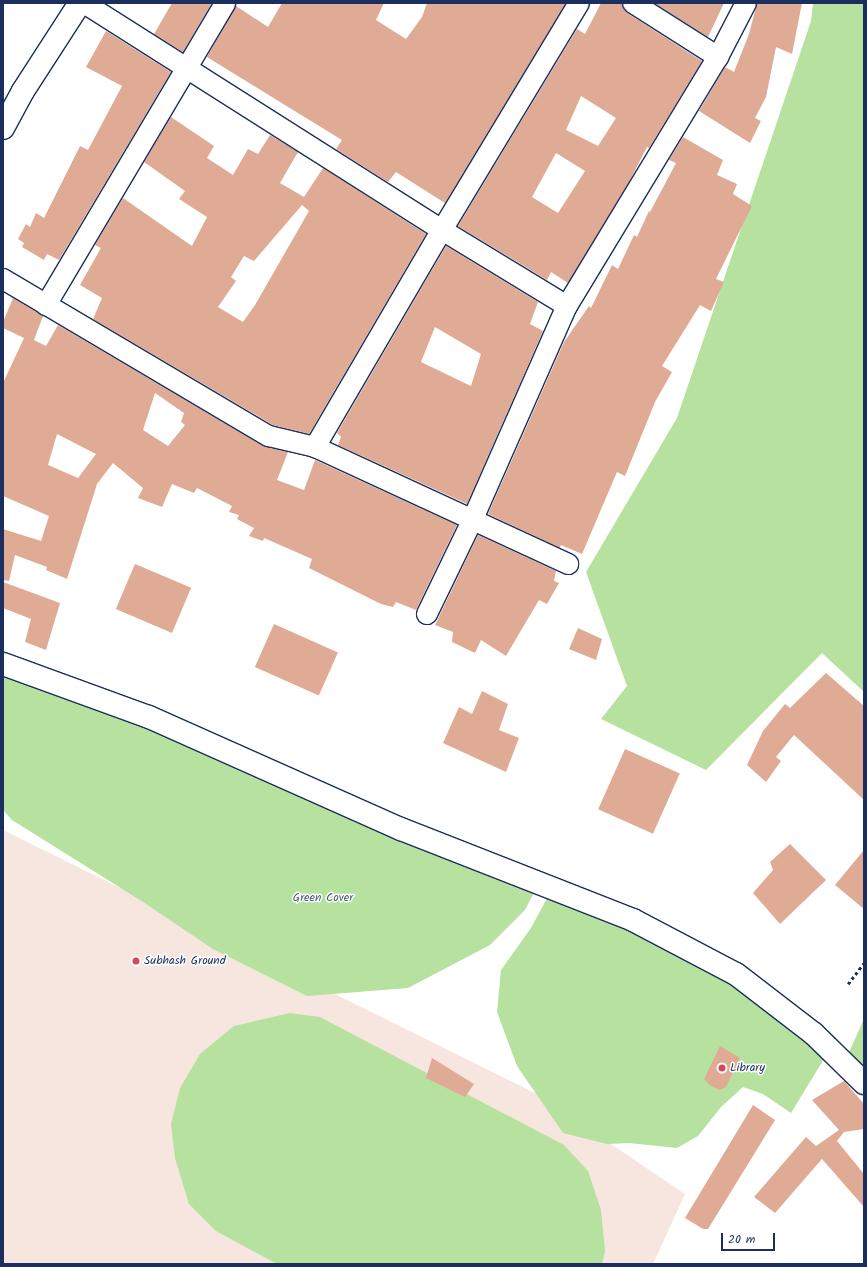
<!DOCTYPE html>
<style>
body{margin:0}
#map{position:relative;width:867px;height:1267px;overflow:hidden;background:#fff;font-family:Kalam,sans-serif}
div>[style]{position:absolute}
[style*='--x']{left:calc(var(--x)*1px);top:calc(var(--y)*1px);width:calc(var(--w)*1px);rotate:calc(var(--a)*1deg)}
.built>*{inset:0;background:#f6e6df}
.green>*{inset:0;background:#b7e19e}
.building>*{inset:0;background:#e0ab94;transform-origin:0 0}
.path>*{height:2.5px;margin-top:-1.25px;transform-origin:0;background:repeating-linear-gradient(90deg,#1b2f5e 0 3px,transparent 0 6px)}
.roads{filter:drop-shadow(1px 0 #1b2f5e) drop-shadow(-1px 0 #1b2f5e) drop-shadow(0 1px #1b2f5e) drop-shadow(0 -1px #1b2f5e)}
.minor>*{height:20px;margin:-10px;padding:0 10px;transform-origin:10px;border-radius:10px;background:#fff}
.tertiary>*{height:22px;margin:-11px;padding:0 11px;transform-origin:11px;border-radius:11px;background:#fff}
.primary>*{height:22px;margin:-11px;padding:0 11px;transform-origin:11px;border-radius:11px;background:#fff}
.dots>*{width:11px;height:11px;translate:-50% -50%;box-sizing:border-box;border:2px solid #fff;border-radius:50%}
span{translate:-50% -50%;white-space:nowrap;text-align:center;line-height:1.15;-webkit-text-stroke:3px #fff;paint-order:stroke}
.park-label{font-size:12px;color:#425c6e}
.poi-label{font-size:12px;color:#1b2f5e}
.left{translate:0 -50%;text-align:left}
.frame{position:absolute;inset:0;border:4px solid #1b2f5e;pointer-events:none}
.scale{position:absolute;left:721px;top:1233px;width:54px;height:18px;box-sizing:border-box;border:2px solid #1b2f5e;border-top:0;padding-left:5px;font-size:12px;line-height:14px;white-space:nowrap;color:#1b2f5e;-webkit-text-stroke:3px #fff;paint-order:stroke}
</style>
<div id="map">
<div class="built">
<i style="clip-path:polygon(3px 830px,535px 1093px,685px 1194px,653px 1264px,3px 1264px)"></i>
</div>
<div class="green">
<i style="clip-path:polygon(813px 3px,864px 3px,864px 692px,822px 653px,706px 770px,601px 719px,627px 686px,586px 572px,677px 418px,811px 21px)"></i>
<i style="clip-path:polygon(3px 668px,539px 883px,525px 910px,490px 945px,408px 988px,307px 996px,213px 949px,143px 902px,12px 820px,3px 810px)"></i>
<i style="clip-path:polygon(552px 889px,736px 974px,830px 1049px,791px 1113px,763px 1094px,743px 1087px,721px 1107px,698px 1136px,677px 1148px,629px 1143px,607px 1144px,563px 1133px,517px 1066px,497px 1012px,501px 970px,531px 928px)"></i>
<i style="clip-path:polygon(290px 1013px,320px 1017px,564px 1145px,588px 1171px,601px 1210px,605px 1251px,602px 1264px,277px 1264px,216px 1231px,189px 1204px,175px 1158px,171px 1124px,180px 1088px,200px 1054px,234px 1026px)"></i>
<i style="clip-path:polygon(864px 1019px,864px 1084px,844px 1063px)"></i>
</div>
<div class="building">
<i style="clip-path:polygon(172px 3px,212px 3px,183px 52px,154px 34px)"></i>
<i style="clip-path:polygon(282px 3px,384px 3px,376px 20px,406px 39px,422px 17px,427px 3px,566px 3px,445px 203px,396px 172px,388px 182px,336px 149px,342px 140px,207px 57px,236px 6px,268px 27px)"></i>
<i style="clip-path:polygon(evenodd,601px 3px,622px 3px,623px 9px,627px 13px,702px 61px,649px 148px,647px 147px,629px 182px,568px 283px,551px 272px,547px 280px,458px 226px,577px 29px,585px 34px,601px 3px,581px 96px,616px 118px,598px 146px,566px 130px,581px 96px,601px 3px,556px 153px,585px 171px,558px 213px,532px 197px,556px 153px)"></i>
<i style="clip-path:polygon(654px 3px,724px 3px,708px 37px)"></i>
<i style="clip-path:polygon(757px 3px,802px 3px,792px 54px,776px 47px,766px 97px,755px 118px,761px 121px,750px 143px,699px 111px,725px 67px,734px 72px,749px 34px)"></i>
<i style="clip-path:polygon(106px 31px,171px 72px,59px 260px,47px 254px,44px 260px,22px 247px,24px 243px,18px 239px,26px 224px,30px 227px,36px 213px,44px 218px,80px 146px,88px 150px,122px 86px,86px 67px)"></i>
<i style="clip-path:polygon(evenodd,171px 117px,214px 146px,207px 158px,233px 175px,248px 149px,258px 154px,270px 135px,298px 152px,280px 183px,304px 197px,323px 168px,426px 234px,309px 434px,273px 425px,93px 319px,102px 298px,80px 285px,101px 248px,95px 245px,123px 198px,192px 246px,207px 217px,179px 199px,185px 191px,144px 162px,171px 117px,302px 205px,309px 211px,255px 305px,243px 322px,218px 307px,236px 281px,231px 277px,244px 256px,254px 261px,302px 205px)"></i>
<i style="clip-path:polygon(683px 137px,723px 160px,717px 175px,737px 184px,733px 194px,752px 206px,716px 279px,724px 282px,711px 311px,700px 305px,662px 366px,672px 372px,655px 402px,625px 476px,617px 472px,582px 554px,561px 545px,560px 548px,488px 514px,564px 342px,589px 306px,591px 308px,612px 265px,618px 269px,634px 235px,637px 237px,649px 211px,650px 212px,676px 163px,669px 160px)"></i>
<i style="clip-path:polygon(evenodd,446px 246px,538px 302px,530px 324px,543px 331px,467px 504px,338px 445px,341px 437px,337px 433px,446px 246px,435px 327px,481px 354px,471px 386px,421px 362px,435px 327px)"></i>
<i style="clip-path:polygon(evenodd,13px 298px,43px 316px,34px 340px,46px 346px,58px 325px,263px 446px,288px 452px,277px 480px,304px 490px,315px 460px,457px 525px,416px 610px,396px 602px,393px 607px,381px 604px,309px 568px,312px 559px,264px 538px,263px 541px,249px 536px,254px 528px,237px 519px,239px 515px,229px 512px,232px 506px,197px 488px,194px 493px,172px 484px,162px 507px,138px 498px,143px 488px,113px 463px,97px 484px,67px 579px,46px 570px,47px 567px,15px 555px,9px 581px,3px 580px,3px 529px,41px 541px,49px 516px,3px 496px,3px 383px,24px 338px,3px 328px,3px 322px,13px 298px,155px 393px,184px 413px,181px 422px,185px 425px,168px 446px,143px 430px,155px 393px,13px 298px,57px 434px,96px 454px,78px 478px,48px 465px,57px 434px)"></i>
<i style="clip-path:polygon(478px 535px,556px 571px,554px 581px,559px 583px,547px 604px,539px 600px,506px 656px,481px 640px,475px 653px,452px 642px,453px 632px,435px 625px)"></i>
<i style="left:135px;top:564px;width:61px;height:49px;rotate:23deg"></i>
<i style="clip-path:polygon(3px 582px,60px 603px,46px 650px,25px 642px,31px 619px,3px 608px)"></i>
<i style="left:274px;top:624px;width:70px;height:47px;rotate:24deg"></i>
<i style="clip-path:polygon(578px 628px,602px 639px,596px 660px,569px 649px)"></i>
<i style="clip-path:polygon(826px 673px,864px 706px,864px 800px,794px 735px,776px 757px,781px 761px,766px 782px,747px 765px,763px 731px,785px 704px,790px 708px)"></i>
<i style="clip-path:polygon(482px 691px,508px 704px,499px 730px,519px 738px,506px 772px,443px 743px,459px 707px,472px 714px)"></i>
<i style="left:625px;top:749px;width:60px;height:66px;rotate:24deg"></i>
<i style="clip-path:polygon(790px 844px,826px 880px,780px 924px,753px 893px,773px 870px,770px 862px)"></i>
<i style="clip-path:polygon(864px 850px,864px 909px,835px 885px)"></i>
<i style="clip-path:polygon(720px 1046px,740px 1058px,726px 1087px,719px 1090px,711px 1086px,704px 1079px)"></i>
<i style="clip-path:polygon(432px 1058px,474px 1084px,465px 1097px,426px 1078px)"></i>
<i style="clip-path:polygon(844px 1081px,864px 1104px,864px 1129px,844px 1132px,837px 1141px,864px 1174px,864px 1207px,822px 1159px,775px 1213px,754px 1197px,806px 1137px,816px 1146px,839px 1130px,812px 1100px)"></i>
<i style="clip-path:polygon(753px 1105px,775px 1120px,708px 1229px,703px 1229px,685px 1218px)"></i>
</div>
<div class="path">
<i style="--x:848;--y:984;--w:26;--a:-53"></i>
</div>
<div class="roads">
<div class="minor">
<i style="--x:84;--y:3;--w:424;--a:32.4"></i>
<i style="--x:442;--y:230;--w:146;--a:31.3"></i>
<i style="--x:633;--y:3;--w:101;--a:32.4"></i>
<i style="--x:3;--y:279;--w:309;--a:30.6"></i>
<i style="--x:269;--y:436;--w:47;--a:13.4"></i>
<i style="--x:315;--y:447;--w:279;--a:24.8"></i>
<i style="--x:46;--y:305;--w:351;--a:-59.3"></i>
<i style="--x:315;--y:447;--w:251;--a:-59.7"></i>
<i style="--x:442;--y:230;--w:265;--a:-58.9"></i>
<i style="--x:427;--y:614;--w:103;--a:-64.2"></i>
<i style="--x:472;--y:521;--w:235;--a:-66.2"></i>
<i style="--x:567;--y:306;--w:291;--a:-58.8"></i>
<i style="--x:718;--y:57;--w:61;--a:-62.6"></i>
</div>
<div class="tertiary">
<i style="--x:3;--y:128;--w:42;--a:-61.6"></i>
<i style="--x:23;--y:91;--w:105;--a:-57.1"></i>
</div>
<div class="primary">
<i style="--x:3;--y:664;--w:155;--a:20"></i>
<i style="--x:149;--y:717;--w:276;--a:24"></i>
<i style="--x:401;--y:829;--w:249;--a:21.4"></i>
<i style="--x:633;--y:920;--w:116;--a:27.7"></i>
<i style="--x:736;--y:974;--w:98;--a:37.6"></i>
<i style="--x:814;--y:1034;--w:70;--a:44.4"></i>
</div>
</div>
<div class="dots">
<i style="left:136px;top:961px;background:#d1495b"></i>
<i style="left:722px;top:1068px;background:#d1495b"></i>
</div>
<div class="park-label">
<span style="left:323px;top:898px">Green Cover</span>
</div>
<div class="poi-label">
<span class="left" style="left:144px;top:961px">Subhash Ground</span>
<span class="left" style="left:730px;top:1068px">Library</span>
</div>
<div class="frame"></div>
<div class="scale">20 m</div>
</div>
